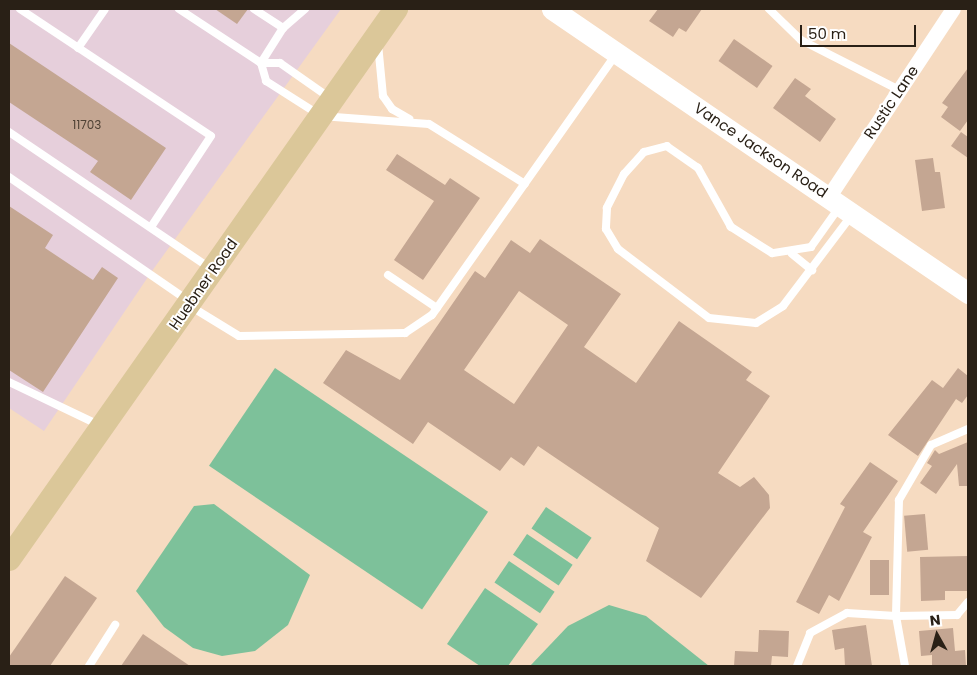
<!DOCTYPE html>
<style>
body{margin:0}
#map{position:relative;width:977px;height:675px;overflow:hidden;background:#f6dbc1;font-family:Poppins,sans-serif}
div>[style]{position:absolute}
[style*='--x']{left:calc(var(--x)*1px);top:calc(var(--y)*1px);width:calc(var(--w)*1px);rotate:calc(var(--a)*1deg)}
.commercial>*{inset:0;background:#e6cfdb}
.green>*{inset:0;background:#7dc19a;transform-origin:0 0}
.building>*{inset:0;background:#c4a692;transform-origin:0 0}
.service>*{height:8px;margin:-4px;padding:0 4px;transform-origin:4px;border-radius:4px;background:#fff}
.minor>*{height:15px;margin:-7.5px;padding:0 7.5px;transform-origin:7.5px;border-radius:7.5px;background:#fff}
.secondary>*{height:21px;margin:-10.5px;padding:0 10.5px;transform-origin:10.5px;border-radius:10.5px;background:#fff}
.primary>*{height:24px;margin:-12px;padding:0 12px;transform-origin:12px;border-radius:12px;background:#dbc799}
span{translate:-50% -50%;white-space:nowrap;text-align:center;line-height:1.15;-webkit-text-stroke:4px #fff;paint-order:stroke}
.number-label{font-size:12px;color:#504235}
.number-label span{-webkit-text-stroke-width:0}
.street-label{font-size:15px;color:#292016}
.frame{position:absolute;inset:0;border:10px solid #292016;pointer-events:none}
.north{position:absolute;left:912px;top:610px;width:50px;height:50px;-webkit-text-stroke:4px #fff;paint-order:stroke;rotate:353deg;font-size:14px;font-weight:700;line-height:20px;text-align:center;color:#292016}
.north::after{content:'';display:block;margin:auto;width:18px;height:22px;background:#292016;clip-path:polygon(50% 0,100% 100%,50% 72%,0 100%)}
.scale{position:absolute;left:800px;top:25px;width:116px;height:22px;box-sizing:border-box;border:2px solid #292016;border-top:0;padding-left:6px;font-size:15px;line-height:18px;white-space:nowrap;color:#292016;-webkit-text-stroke:4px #fff;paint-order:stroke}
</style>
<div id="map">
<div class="commercial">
<i style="clip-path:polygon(9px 9px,341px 9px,152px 271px,44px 431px,9px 408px)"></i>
</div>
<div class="green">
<i style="left:275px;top:368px;width:257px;height:118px;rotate:34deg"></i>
<i style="clip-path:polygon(214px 504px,310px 575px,288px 625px,255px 651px,222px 656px,193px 648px,164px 627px,136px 591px,194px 506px)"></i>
<i style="left:546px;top:507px;width:55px;height:26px;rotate:34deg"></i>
<i style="left:527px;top:534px;width:55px;height:25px;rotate:34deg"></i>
<i style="left:509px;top:561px;width:55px;height:26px;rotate:34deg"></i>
<i style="clip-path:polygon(485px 588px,538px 624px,508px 666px,480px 666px,447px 644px)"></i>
<i style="clip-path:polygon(609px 605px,646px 616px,709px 666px,530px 666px,568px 626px)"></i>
</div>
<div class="building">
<i style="clip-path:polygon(215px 9px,248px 9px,237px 24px)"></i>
<i style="clip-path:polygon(658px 9px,702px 9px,686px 32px,679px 28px,673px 37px,649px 21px)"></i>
<i style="left:734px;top:39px;width:47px;height:27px;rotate:35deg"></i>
<i style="clip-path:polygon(9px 43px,166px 148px,131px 200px,90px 172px,98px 161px,9px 102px)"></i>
<i style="clip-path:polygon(968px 68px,968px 120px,960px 131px,941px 117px,948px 107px,942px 103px)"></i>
<i style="clip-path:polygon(795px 78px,811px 89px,805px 96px,836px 119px,820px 142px,773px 108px)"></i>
<i style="clip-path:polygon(961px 132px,968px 137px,968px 158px,951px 146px)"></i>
<i style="clip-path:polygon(397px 154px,445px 185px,450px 178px,480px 198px,423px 280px,394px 260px,434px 201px,386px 170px)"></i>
<i style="clip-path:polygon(933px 158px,935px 172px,940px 172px,945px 208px,922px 211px,915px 160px)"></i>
<i style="clip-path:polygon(9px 206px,53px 235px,45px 248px,93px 280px,102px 267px,118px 278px,43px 392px,9px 370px)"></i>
<i style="clip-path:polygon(evenodd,540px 239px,621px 294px,584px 347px,636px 383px,679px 321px,752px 372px,746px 380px,770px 396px,718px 473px,740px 487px,754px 477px,769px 495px,770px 508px,701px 598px,646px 561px,659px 528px,538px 446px,524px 466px,511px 457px,500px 471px,428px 422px,413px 444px,323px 383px,346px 350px,400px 380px,475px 271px,485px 278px,511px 240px,530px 253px,540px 239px,519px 291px,568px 325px,514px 404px,464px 370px,519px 291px)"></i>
<i style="clip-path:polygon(958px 368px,968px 376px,968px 395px,962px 403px,956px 399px,918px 456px,888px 435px,932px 380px,943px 388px)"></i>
<i style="clip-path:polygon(968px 442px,968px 486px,959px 486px,957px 464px,936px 494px,920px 483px,932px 466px,927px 463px,935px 450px,939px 454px)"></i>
<i style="clip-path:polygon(870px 462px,898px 481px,863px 532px,872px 537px,839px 601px,829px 595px,819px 614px,796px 602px,845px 507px,840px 504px)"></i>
<i style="left:925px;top:514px;width:36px;height:21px;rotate:85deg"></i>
<i style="clip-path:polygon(968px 556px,968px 591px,945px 591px,945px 600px,921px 601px,920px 557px)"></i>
<i style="left:870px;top:560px;width:19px;height:35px"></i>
<i style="clip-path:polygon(65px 576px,97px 598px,50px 666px,9px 666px,9px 657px)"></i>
<i style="clip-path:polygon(866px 625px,872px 666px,845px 666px,844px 648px,835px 650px,832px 630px)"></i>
<i style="clip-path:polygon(953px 628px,955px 651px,965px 650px,966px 666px,932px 666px,932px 655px,921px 656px,919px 631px)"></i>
<i style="clip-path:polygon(759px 630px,789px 631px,788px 657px,772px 656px,771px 666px,734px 666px,735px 651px,758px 652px)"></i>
<i style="clip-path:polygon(143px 634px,190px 666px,121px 666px)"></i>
</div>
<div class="service">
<i style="--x:20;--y:9;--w:229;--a:33.6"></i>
<i style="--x:211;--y:136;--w:109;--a:123.4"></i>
<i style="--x:179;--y:9;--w:98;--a:33.4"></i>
<i style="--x:261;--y:63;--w:19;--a:0"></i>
<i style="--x:280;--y:63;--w:61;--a:35"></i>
<i style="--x:254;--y:9;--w:35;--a:33"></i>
<i style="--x:305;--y:9;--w:29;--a:139"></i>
<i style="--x:283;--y:28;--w:41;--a:122.2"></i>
<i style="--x:261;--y:63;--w:19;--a:74"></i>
<i style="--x:266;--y:81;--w:65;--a:32.5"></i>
<i style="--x:321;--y:116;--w:108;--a:4.2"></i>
<i style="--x:429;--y:124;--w:113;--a:32"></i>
<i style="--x:769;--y:9;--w:45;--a:44.1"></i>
<i style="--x:801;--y:40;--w:110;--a:27"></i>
<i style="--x:378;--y:44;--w:52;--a:84.5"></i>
<i style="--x:383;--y:96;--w:16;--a:55"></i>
<i style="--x:392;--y:109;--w:20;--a:30"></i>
<i style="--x:78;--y:48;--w:47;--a:-55.3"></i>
<i style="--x:9;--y:132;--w:243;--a:34.1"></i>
<i style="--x:9;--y:177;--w:216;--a:34.6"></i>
<i style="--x:840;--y:206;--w:50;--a:125.3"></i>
<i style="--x:811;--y:247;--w:39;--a:171"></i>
<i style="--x:772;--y:253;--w:49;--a:-147.6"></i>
<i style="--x:731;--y:227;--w:68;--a:-119.2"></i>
<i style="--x:698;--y:168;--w:38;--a:-145"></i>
<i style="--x:667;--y:146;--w:24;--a:165"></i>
<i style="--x:644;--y:152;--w:30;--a:132"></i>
<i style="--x:624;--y:174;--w:38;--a:117"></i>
<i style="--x:607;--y:208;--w:21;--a:93"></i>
<i style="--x:606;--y:229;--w:23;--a:59"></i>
<i style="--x:618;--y:249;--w:114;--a:37.2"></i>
<i style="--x:709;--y:318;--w:47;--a:6.1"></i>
<i style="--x:756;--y:323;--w:32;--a:-32"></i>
<i style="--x:783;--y:306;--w:113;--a:-52.9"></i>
<i style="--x:792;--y:254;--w:26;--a:39"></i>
<i style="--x:388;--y:275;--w:59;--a:34"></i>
<i style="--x:190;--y:306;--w:57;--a:31.5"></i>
<i style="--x:239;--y:336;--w:166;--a:-1"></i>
<i style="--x:405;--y:333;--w:32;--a:-34"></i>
<i style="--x:432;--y:315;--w:319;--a:-54.8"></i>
<i style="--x:9;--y:382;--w:100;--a:25.5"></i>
<i style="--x:968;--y:429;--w:40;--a:156.6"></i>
<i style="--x:931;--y:445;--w:64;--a:120.2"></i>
<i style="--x:899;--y:500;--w:116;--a:91.5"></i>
<i style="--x:896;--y:616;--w:61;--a:-0.9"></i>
<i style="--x:957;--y:615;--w:17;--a:-50"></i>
<i style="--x:89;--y:666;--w:49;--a:-57.6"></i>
<i style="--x:797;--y:666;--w:35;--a:-68"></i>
<i style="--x:810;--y:633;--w:42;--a:-28.4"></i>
<i style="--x:847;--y:613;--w:49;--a:3.5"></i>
<i style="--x:896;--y:616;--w:51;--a:79.8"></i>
</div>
<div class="minor">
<i style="--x:829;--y:196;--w:224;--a:-56.5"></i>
</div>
<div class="secondary">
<i style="--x:552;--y:9;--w:504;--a:34.32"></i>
</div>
<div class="primary">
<i style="--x:9;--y:559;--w:673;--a:-54.87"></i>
</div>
<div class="number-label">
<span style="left:87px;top:125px">11703</span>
</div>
<div class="street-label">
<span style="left:891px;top:102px;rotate:-56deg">Rustic Lane</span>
<span style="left:761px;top:150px;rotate:34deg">Vance Jackson Road</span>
<span style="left:203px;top:284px;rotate:-55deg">Huebner Road</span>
</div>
<div class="frame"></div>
<div class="north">N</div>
<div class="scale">50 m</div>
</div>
